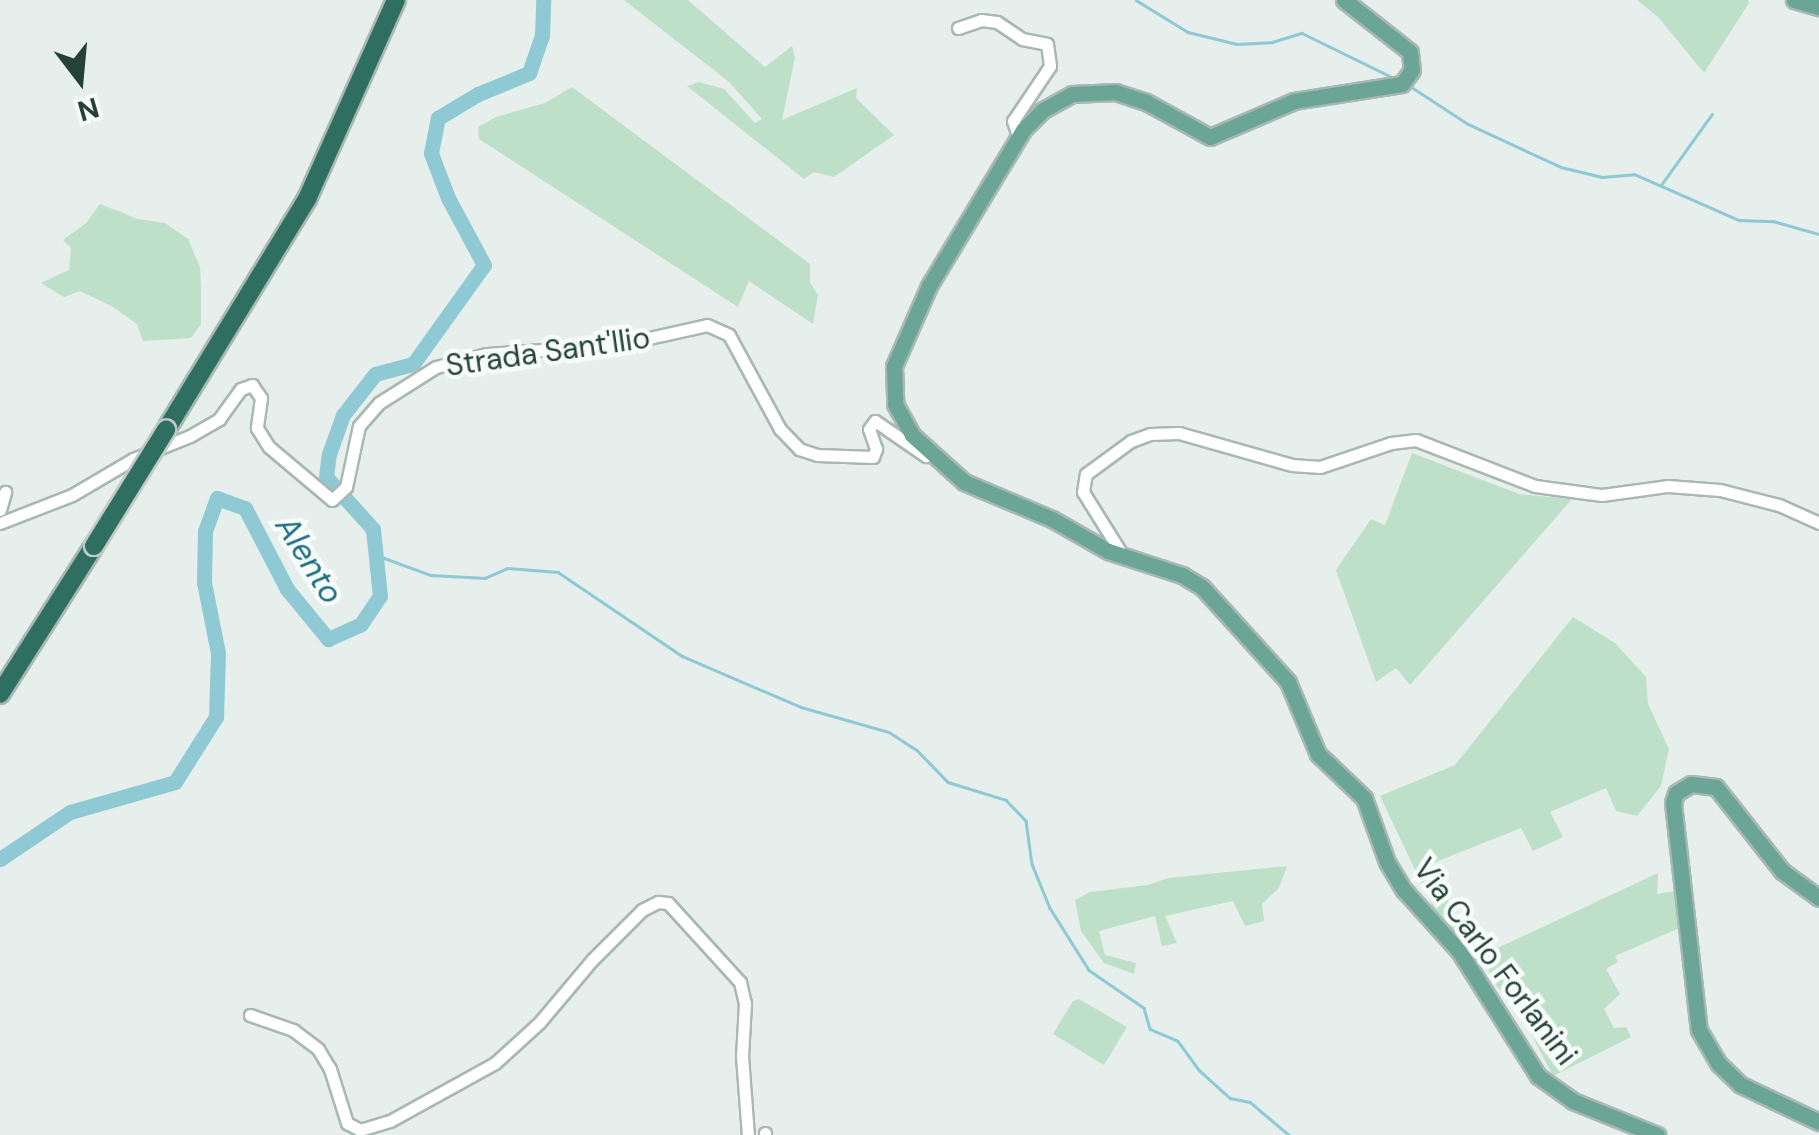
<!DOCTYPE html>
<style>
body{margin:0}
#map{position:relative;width:1819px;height:1135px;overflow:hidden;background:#e6efeb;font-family:"DM Sans",sans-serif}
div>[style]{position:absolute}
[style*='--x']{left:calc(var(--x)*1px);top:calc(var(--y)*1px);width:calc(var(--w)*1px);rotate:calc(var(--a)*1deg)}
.green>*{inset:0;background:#bfe0c8}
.stream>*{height:2.5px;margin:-1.25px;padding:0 1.25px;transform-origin:1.25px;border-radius:1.25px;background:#8ec9d4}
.river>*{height:15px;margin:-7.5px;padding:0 7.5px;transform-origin:7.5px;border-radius:7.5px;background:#8ec9d4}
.roads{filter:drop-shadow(2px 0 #a8b8b2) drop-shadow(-2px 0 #a8b8b2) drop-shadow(0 2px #a8b8b2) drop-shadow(0 -2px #a8b8b2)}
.minor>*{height:11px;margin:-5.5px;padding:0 5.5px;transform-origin:5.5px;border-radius:5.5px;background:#fff}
.major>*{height:15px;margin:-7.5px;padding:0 7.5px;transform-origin:7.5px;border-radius:7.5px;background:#6aa596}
.highway>*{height:18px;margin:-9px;padding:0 9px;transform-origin:9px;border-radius:9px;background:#2f6f62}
.bridges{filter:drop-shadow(2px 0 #c2cac8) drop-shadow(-2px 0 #c2cac8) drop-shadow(0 2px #c2cac8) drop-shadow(0 -2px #c2cac8)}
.highway-bridge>*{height:18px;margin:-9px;padding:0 9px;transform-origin:9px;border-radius:9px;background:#2f6f62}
span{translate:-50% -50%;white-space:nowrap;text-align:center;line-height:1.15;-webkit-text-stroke:9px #f7fbf9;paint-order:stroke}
.street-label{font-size:30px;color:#24423a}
.water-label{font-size:32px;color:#1c6f80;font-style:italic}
.north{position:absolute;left:30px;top:30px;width:100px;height:100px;-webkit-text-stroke:8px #f7fbf9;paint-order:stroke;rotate:164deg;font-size:28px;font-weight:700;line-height:40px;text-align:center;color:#24423a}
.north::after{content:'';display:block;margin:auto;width:35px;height:45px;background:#24423a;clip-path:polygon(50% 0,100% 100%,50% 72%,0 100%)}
</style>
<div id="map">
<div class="green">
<i style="clip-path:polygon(624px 0,688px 0,765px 67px,792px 46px,795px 58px,782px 120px,857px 88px,856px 98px,894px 135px,834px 177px,814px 172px,804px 179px,687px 86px,699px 82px,724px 89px,755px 123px,762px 119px,729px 82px)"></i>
<i style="clip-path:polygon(1637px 0,1748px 0,1749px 3px,1704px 73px,1659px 18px)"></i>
<i style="clip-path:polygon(572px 87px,810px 264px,810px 282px,818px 295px,813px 324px,749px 281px,738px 307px,479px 139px,478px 127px,496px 117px,545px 103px)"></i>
<i style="clip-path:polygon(100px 204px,138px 219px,165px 223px,188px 239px,200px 267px,201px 286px,201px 324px,191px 338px,143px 341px,137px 324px,113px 307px,80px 291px,64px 297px,41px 283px,69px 270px,71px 248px,63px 240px,86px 223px)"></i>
<i style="clip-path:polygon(1412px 453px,1519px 494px,1572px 499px,1410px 685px,1396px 668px,1376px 682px,1336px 570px,1371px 519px,1385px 525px)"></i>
<i style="clip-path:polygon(1573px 617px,1615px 643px,1646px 677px,1648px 704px,1669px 749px,1661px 786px,1637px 816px,1616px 811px,1606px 788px,1550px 812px,1563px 837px,1533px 851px,1521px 828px,1428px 865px,1458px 918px,1460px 939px,1438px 918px,1380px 796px,1455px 765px)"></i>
<i style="clip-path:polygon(1287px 866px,1279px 888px,1262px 904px,1264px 921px,1245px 926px,1233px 901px,1165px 916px,1177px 943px,1162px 946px,1155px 916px,1099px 931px,1105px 955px,1136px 963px,1134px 974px,1104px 963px,1081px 931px,1075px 900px,1090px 892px,1148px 885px,1168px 878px)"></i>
<i style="clip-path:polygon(1658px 873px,1657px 894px,1680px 890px,1682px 927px,1615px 956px,1618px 962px,1606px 969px,1620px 994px,1604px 1009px,1614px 1028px,1626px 1027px,1631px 1037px,1553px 1076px,1520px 1012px,1490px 979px,1487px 953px)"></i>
<i style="clip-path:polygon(1079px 999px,1127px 1027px,1104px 1065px,1053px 1034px,1073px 1001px)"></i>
</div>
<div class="stream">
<i style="--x:1136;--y:0;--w:61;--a:31.6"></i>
<i style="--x:1188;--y:32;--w:50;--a:13.8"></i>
<i style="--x:1237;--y:44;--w:35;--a:-3"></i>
<i style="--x:1272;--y:42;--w:31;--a:-17"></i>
<i style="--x:1302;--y:33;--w:105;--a:26.1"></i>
<i style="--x:1410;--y:86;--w:69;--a:33.2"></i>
<i style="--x:1468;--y:124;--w:102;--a:24.8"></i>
<i style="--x:1561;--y:167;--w:42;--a:13.7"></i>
<i style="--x:1602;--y:177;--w:32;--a:-5"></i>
<i style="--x:1634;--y:174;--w:115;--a:23.7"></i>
<i style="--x:1739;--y:220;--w:34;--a:2"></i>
<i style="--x:1773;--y:221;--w:48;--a:15.8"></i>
<i style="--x:1661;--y:185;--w:87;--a:-54.3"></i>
<i style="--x:376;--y:555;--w:59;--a:20"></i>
<i style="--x:431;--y:575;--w:54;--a:3.2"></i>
<i style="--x:485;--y:578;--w:24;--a:-24"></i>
<i style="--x:507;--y:568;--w:51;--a:4.5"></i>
<i style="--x:558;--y:572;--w:150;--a:34.1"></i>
<i style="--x:682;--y:656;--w:129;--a:23.2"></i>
<i style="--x:801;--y:707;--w:91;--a:15.9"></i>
<i style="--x:889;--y:732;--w:33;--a:33"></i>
<i style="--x:917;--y:750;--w:45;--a:45.9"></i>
<i style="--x:948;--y:782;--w:61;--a:17.2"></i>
<i style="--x:1006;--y:800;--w:29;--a:46"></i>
<i style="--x:1026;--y:821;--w:43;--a:82.1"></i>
<i style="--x:1032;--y:864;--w:48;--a:67.8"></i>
<i style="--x:1050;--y:908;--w:73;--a:57.8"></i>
<i style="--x:1089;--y:970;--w:67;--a:34.6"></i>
<i style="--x:1144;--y:1008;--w:22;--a:74"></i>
<i style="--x:1150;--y:1029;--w:30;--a:23"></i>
<i style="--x:1178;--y:1041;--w:36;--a:54"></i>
<i style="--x:1199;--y:1070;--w:42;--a:42.1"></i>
<i style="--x:1230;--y:1098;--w:20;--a:11"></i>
<i style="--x:1250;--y:1102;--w:51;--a:40.2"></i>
</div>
<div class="river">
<i style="--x:0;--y:859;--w:84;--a:-33.9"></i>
<i style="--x:70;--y:812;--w:109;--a:-15.9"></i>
<i style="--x:175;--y:782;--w:77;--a:-57.8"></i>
<i style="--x:216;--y:717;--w:64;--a:-88.2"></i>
<i style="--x:218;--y:653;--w:72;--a:-101.2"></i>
<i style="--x:204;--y:582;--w:51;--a:-88.9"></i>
<i style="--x:205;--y:531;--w:35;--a:-70"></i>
<i style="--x:217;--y:498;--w:30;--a:20"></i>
<i style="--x:245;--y:508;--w:91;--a:62.6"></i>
<i style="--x:287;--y:589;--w:65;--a:50.6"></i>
<i style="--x:328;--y:639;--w:36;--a:-24"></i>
<i style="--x:361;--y:624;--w:34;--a:-56"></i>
<i style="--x:380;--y:596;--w:67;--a:-96"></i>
<i style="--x:373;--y:529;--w:70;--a:-132.1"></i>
<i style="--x:326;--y:477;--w:23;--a:-83"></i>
<i style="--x:329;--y:454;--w:41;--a:-70.3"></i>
<i style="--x:343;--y:415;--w:52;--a:-52"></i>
<i style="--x:375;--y:374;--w:39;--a:-15"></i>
<i style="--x:413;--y:364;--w:122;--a:-54.4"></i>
<i style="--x:484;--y:265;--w:76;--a:-118.2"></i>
<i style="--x:448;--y:198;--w:48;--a:-110.7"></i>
<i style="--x:431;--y:153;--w:36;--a:-79"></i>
<i style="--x:438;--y:118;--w:47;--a:-31"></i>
<i style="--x:478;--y:94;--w:55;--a:-22.4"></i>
<i style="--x:529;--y:73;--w:39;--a:-71"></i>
<i style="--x:542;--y:36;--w:36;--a:-88"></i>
</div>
<div class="roads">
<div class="minor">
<i style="--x:958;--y:28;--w:24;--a:-19"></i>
<i style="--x:981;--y:20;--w:16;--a:7"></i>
<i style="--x:997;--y:22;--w:30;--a:34"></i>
<i style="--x:1022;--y:39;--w:25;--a:11"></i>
<i style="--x:1047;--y:44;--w:22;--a:82"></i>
<i style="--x:1050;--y:66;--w:66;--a:123.9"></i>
<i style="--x:1013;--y:121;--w:18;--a:71"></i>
<i style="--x:0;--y:510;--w:19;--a:-74"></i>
<i style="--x:0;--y:523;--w:77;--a:-21.3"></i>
<i style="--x:72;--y:495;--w:71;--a:-30.5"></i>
<i style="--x:133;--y:459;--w:61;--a:-22"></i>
<i style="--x:190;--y:436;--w:34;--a:-30"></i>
<i style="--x:219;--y:419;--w:37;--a:-54"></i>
<i style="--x:241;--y:389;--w:12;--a:-20"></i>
<i style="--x:252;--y:385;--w:16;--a:55"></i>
<i style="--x:261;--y:398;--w:30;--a:98"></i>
<i style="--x:257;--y:428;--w:22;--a:58"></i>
<i style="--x:269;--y:447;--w:82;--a:40.1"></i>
<i style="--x:332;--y:500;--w:19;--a:-43"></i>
<i style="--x:346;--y:487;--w:62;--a:-78"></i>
<i style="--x:359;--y:426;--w:30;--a:-49"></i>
<i style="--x:379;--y:403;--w:67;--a:-32.3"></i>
<i style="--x:436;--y:367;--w:53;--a:-14.3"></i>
<i style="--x:487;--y:354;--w:135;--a:-4.2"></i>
<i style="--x:622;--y:344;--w:87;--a:-12.6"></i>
<i style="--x:707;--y:325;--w:24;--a:24"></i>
<i style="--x:729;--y:335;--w:107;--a:61.5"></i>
<i style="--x:780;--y:429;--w:28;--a:46"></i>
<i style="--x:799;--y:449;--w:19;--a:18"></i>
<i style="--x:817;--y:455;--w:56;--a:2"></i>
<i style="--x:873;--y:457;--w:9;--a:-69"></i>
<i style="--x:876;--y:449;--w:21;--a:-109"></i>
<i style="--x:869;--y:429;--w:10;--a:-53"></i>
<i style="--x:875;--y:421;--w:62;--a:34.5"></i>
<i style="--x:1123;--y:556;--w:75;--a:-122"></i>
<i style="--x:1083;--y:492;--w:18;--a:-81"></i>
<i style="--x:1086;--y:474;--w:56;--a:-36.3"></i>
<i style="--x:1131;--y:441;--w:20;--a:-20"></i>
<i style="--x:1150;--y:434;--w:29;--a:-2"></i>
<i style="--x:1179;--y:433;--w:117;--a:15.8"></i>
<i style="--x:1292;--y:465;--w:28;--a:4"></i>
<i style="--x:1320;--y:467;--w:75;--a:-18.7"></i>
<i style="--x:1391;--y:443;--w:25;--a:-7"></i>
<i style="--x:1416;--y:440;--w:128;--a:21.1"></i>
<i style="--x:1535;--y:486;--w:68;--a:7.7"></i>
<i style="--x:1602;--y:495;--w:67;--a:-7.8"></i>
<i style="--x:1668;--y:486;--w:52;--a:4.4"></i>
<i style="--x:1720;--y:490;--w:61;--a:14.3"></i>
<i style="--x:1779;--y:505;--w:44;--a:24.2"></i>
<i style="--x:250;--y:1015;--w:46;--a:19.2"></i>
<i style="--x:293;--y:1030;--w:31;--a:37"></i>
<i style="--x:318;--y:1049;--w:23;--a:59"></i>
<i style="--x:330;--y:1069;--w:57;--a:72.5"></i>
<i style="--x:347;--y:1123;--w:15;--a:28"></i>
<i style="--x:360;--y:1130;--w:31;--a:-17"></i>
<i style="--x:390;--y:1121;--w:120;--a:-28.9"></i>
<i style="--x:495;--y:1063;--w:59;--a:-42.3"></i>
<i style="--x:539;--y:1023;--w:82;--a:-49.9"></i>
<i style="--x:592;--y:960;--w:71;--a:-45"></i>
<i style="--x:642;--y:910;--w:18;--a:-27"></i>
<i style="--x:658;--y:902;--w:10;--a:6"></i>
<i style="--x:668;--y:903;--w:107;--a:47.7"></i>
<i style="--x:740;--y:982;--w:22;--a:77"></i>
<i style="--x:745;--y:1003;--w:53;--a:93.2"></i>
<i style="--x:742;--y:1056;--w:79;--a:85.7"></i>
<i style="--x:765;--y:1133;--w:2;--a:90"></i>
</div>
<div class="major">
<i style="--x:1344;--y:0;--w:84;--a:38.2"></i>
<i style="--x:1410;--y:52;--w:18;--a:84"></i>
<i style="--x:1412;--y:70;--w:17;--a:126"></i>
<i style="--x:1402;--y:84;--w:109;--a:171.1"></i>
<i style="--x:1294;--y:101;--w:91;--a:156.8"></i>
<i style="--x:1210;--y:137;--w:73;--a:-151.3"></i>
<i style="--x:1146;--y:102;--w:32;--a:-162"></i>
<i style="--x:1116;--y:92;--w:44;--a:177.4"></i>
<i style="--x:1072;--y:94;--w:33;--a:151"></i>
<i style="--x:1043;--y:110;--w:28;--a:135"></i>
<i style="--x:1023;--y:130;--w:182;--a:121.1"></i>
<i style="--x:929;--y:286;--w:87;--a:113.6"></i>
<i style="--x:894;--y:366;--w:38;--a:88"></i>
<i style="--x:895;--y:404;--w:35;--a:61"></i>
<i style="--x:912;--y:435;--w:70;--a:42.1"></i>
<i style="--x:964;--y:482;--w:95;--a:22.8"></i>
<i style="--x:1052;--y:519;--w:64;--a:29.7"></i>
<i style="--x:1108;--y:551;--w:78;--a:18"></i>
<i style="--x:1182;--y:575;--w:23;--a:31"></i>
<i style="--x:1202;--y:587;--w:128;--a:47.8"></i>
<i style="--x:1288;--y:682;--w:78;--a:67.4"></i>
<i style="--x:1318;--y:754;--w:64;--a:43.7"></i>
<i style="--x:1364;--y:798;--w:68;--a:70.2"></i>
<i style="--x:1387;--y:862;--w:33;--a:59"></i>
<i style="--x:1404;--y:890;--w:82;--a:48"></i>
<i style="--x:1459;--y:951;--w:148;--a:57.7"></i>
<i style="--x:1538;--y:1076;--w:43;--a:35.5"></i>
<i style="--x:1573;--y:1101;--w:91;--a:22"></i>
<i style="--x:1794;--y:0;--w:26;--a:16"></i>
<i style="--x:1819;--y:898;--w:46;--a:-143.9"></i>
<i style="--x:1782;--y:871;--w:107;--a:-128.2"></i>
<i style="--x:1716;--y:787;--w:25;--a:-173"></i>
<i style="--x:1691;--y:784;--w:17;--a:149"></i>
<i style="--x:1676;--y:793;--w:10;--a:107"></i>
<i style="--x:1673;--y:803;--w:228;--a:83.5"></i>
<i style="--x:1699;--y:1030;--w:39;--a:60"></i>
<i style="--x:1719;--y:1064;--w:30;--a:44"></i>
<i style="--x:1741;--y:1085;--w:86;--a:25.4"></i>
</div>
<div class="highway">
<i style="--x:166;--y:430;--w:271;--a:-58.6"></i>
<i style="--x:307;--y:199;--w:218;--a:-65.9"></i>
<i style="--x:0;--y:694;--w:175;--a:-57.6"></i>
</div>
</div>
<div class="bridges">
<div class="highway-bridge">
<i style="--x:94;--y:546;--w:137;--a:-58.2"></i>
</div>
</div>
<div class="street-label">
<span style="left:548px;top:352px;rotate:-8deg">Strada Sant'Ilio</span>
<span style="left:1495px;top:962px;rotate:53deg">Via Carlo Forlanini</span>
</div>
<div class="water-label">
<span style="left:309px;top:560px;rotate:58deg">Alento</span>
</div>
<div class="north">N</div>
</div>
